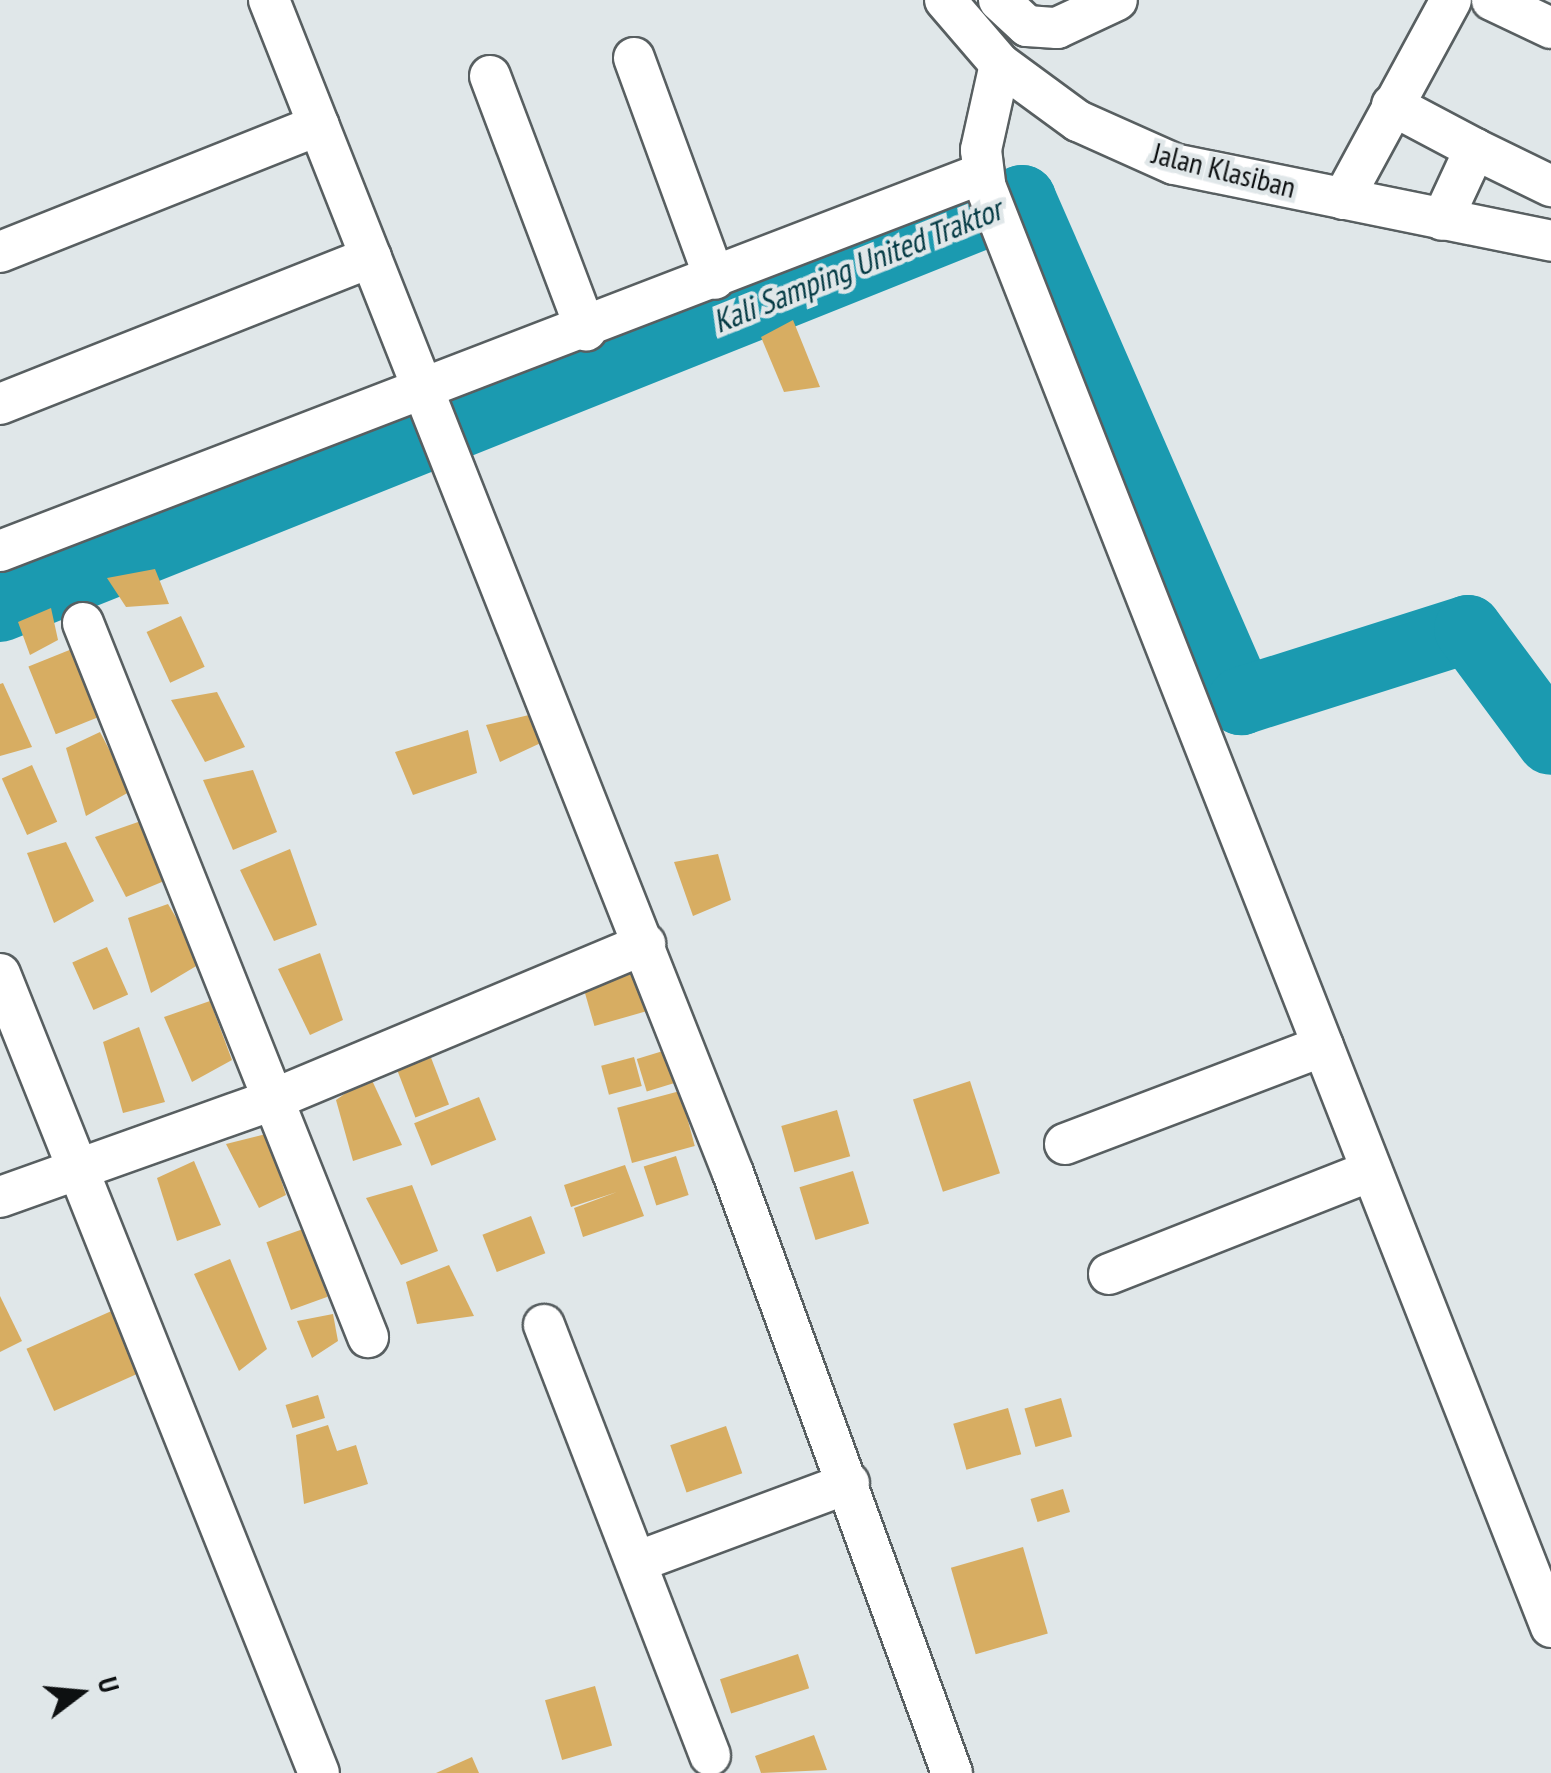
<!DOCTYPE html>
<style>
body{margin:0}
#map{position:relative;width:1551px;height:1773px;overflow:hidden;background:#e0e7e9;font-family:"PT Sans Narrow",sans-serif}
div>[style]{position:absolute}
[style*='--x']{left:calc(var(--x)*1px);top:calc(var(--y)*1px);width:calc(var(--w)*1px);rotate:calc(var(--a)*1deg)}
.river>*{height:68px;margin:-34px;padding:0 34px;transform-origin:34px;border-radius:34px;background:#1b9ab0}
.building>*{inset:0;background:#d7ad62;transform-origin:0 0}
.roads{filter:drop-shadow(2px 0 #585f61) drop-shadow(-2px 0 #585f61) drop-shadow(0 2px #585f61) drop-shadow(0 -2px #585f61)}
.street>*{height:40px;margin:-20px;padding:0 20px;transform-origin:20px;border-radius:20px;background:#fff}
span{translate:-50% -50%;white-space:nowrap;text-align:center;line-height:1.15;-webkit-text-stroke:9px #e0e7e9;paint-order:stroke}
.street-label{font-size:30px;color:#0d1011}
.water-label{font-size:32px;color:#043a44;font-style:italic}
.north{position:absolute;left:30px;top:1643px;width:100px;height:100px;-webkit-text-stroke:8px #e0e7e9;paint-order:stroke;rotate:74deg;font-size:28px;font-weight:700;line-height:40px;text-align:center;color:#0d1011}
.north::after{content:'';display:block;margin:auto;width:35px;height:45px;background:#0d1011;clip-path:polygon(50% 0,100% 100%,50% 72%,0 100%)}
</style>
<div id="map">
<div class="river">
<i style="--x:0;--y:608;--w:1101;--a:-21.81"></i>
<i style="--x:1022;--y:199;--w:548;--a:66.43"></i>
<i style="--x:1241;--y:701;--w:238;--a:-17.6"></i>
<i style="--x:1468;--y:629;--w:139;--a:53.5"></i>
</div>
<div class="building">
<i style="clip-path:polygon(793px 320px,820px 387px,784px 392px,761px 337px)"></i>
<i style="clip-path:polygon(155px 569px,169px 604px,126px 607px,107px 578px)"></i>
<i style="clip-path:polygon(51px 608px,58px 640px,30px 655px,18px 622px)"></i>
<i style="left:181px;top:616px;width:56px;height:38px;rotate:65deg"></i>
<i style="left:72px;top:649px;width:73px;height:47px;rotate:68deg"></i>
<i style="clip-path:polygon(3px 683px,32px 747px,0 756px,0 684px)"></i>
<i style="clip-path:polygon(217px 692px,245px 747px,205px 762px,171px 700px)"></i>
<i style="clip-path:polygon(529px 715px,545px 741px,500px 762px,486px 725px)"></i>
<i style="clip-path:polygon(468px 730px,477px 773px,413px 795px,395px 752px)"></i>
<i style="clip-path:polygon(100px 732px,131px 791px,86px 816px,66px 748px)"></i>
<i style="left:32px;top:765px;width:62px;height:33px;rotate:66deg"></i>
<i style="clip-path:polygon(253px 770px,277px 832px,233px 850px,203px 780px)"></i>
<i style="clip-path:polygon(141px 821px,169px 879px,126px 897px,95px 837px)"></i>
<i style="clip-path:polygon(66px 842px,94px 901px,54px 923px,27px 853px)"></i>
<i style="clip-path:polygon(290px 849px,317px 925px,274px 941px,240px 870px)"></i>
<i style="clip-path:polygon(718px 854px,731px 900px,693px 916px,674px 862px)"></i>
<i style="clip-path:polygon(168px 904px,203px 962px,151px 993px,128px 918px)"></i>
<i style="left:107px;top:947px;width:52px;height:38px;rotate:66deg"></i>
<i style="clip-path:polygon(320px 953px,343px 1020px,310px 1035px,278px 969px)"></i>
<i style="left:640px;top:960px;width:51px;height:62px;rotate:74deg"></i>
<i style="clip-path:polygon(210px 1001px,232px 1060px,192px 1082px,164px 1017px)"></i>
<i style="clip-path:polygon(139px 1027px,165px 1102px,123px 1113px,103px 1042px)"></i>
<i style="left:676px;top:1047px;width:34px;height:41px;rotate:73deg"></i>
<i style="left:430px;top:1055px;width:53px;height:36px;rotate:69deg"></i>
<i style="left:634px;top:1057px;width:30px;height:34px;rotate:75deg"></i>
<i style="clip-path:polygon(370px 1076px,402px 1145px,353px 1161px,336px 1100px)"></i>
<i style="left:970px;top:1081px;width:97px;height:60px;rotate:72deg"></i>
<i style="left:680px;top:1091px;width:57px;height:65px;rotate:75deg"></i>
<i style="left:479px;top:1097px;width:46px;height:70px;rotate:68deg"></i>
<i style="left:837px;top:1110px;width:48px;height:58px;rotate:74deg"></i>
<i style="clip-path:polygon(266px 1134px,286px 1195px,259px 1208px,226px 1144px)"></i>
<i style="left:676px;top:1156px;width:41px;height:34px;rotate:72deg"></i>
<i style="clip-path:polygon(194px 1161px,221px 1225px,177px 1241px,157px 1178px)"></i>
<i style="clip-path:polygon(625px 1165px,644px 1216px,583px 1237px,574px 1208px,617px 1192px,571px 1207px,564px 1185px)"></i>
<i style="left:853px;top:1171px;width:55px;height:56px;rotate:73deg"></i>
<i style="clip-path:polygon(412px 1185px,438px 1251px,401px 1265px,366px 1198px)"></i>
<i style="left:531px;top:1216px;width:40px;height:52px;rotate:69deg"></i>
<i style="left:303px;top:1229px;width:72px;height:39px;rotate:70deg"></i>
<i style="clip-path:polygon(230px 1259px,267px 1349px,239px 1371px,194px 1274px)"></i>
<i style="clip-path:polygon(449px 1265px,474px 1316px,417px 1324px,406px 1282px)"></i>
<i style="clip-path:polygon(0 1296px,22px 1341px,0 1352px)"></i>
<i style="left:116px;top:1309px;width:68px;height:98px;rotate:66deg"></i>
<i style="clip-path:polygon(333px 1314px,338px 1341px,312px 1358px,297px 1321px)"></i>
<i style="left:318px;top:1395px;width:24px;height:34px;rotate:73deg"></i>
<i style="left:1061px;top:1398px;width:40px;height:38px;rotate:74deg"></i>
<i style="left:1008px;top:1408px;width:48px;height:57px;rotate:74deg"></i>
<i style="clip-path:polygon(328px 1425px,337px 1451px,356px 1445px,368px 1484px,304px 1504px,296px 1435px)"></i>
<i style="left:726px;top:1426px;width:50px;height:59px;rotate:71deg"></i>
<i style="left:1063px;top:1489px;width:24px;height:34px;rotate:73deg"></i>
<i style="left:1023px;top:1547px;width:90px;height:75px;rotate:74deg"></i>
<i style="left:798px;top:1654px;width:36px;height:82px;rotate:72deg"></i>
<i style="left:595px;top:1686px;width:62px;height:52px;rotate:74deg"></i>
<i style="clip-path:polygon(814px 1735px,827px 1770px,761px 1773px,755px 1756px)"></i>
<i style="clip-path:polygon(472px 1757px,479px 1773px,436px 1773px)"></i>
</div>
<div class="roads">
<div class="street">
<i style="--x:269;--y:0;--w:1261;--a:68.42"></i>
<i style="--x:733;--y:1173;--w:639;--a:69.95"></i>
<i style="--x:945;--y:0;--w:84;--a:49.3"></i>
<i style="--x:1000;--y:64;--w:97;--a:36.2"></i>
<i style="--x:1078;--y:121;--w:105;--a:24.1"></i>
<i style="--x:1174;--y:164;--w:385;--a:11.5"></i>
<i style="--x:999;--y:0;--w:38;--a:43"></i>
<i style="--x:1027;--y:26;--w:30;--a:4"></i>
<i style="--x:1057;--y:28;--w:66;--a:-25"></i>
<i style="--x:1492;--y:0;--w:65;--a:25.4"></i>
<i style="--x:634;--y:58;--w:235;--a:69.9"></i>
<i style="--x:1000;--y:64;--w:88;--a:102.5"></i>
<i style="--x:981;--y:150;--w:35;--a:83"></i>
<i style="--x:985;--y:185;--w:1549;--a:68.57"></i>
<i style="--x:490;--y:76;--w:272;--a:69.3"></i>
<i style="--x:1392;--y:105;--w:94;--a:27.9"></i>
<i style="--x:1475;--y:149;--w:78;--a:114.9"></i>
<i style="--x:1475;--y:149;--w:85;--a:26"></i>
<i style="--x:1343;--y:199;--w:226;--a:-61.5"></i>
<i style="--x:0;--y:252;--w:343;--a:-21.7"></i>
<i style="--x:0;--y:404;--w:399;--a:-21.6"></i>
<i style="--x:0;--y:551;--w:1053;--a:-21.03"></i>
<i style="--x:83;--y:623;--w:769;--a:68.24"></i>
<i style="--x:0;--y:974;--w:860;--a:68.24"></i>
<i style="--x:1065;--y:1144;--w:276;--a:-20.8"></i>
<i style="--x:0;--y:1197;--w:283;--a:-19.6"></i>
<i style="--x:267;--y:1102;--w:410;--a:-22.7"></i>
<i style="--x:1109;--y:1274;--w:282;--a:-21.5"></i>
<i style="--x:544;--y:1325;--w:461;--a:68.9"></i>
<i style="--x:639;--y:1561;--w:224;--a:-20.4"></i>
</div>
</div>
<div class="street-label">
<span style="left:1224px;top:170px;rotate:14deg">Jalan Klasiban</span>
</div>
<div class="water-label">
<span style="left:857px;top:265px;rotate:-22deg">Kali Samping United Traktor</span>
</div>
<div class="north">U</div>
</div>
